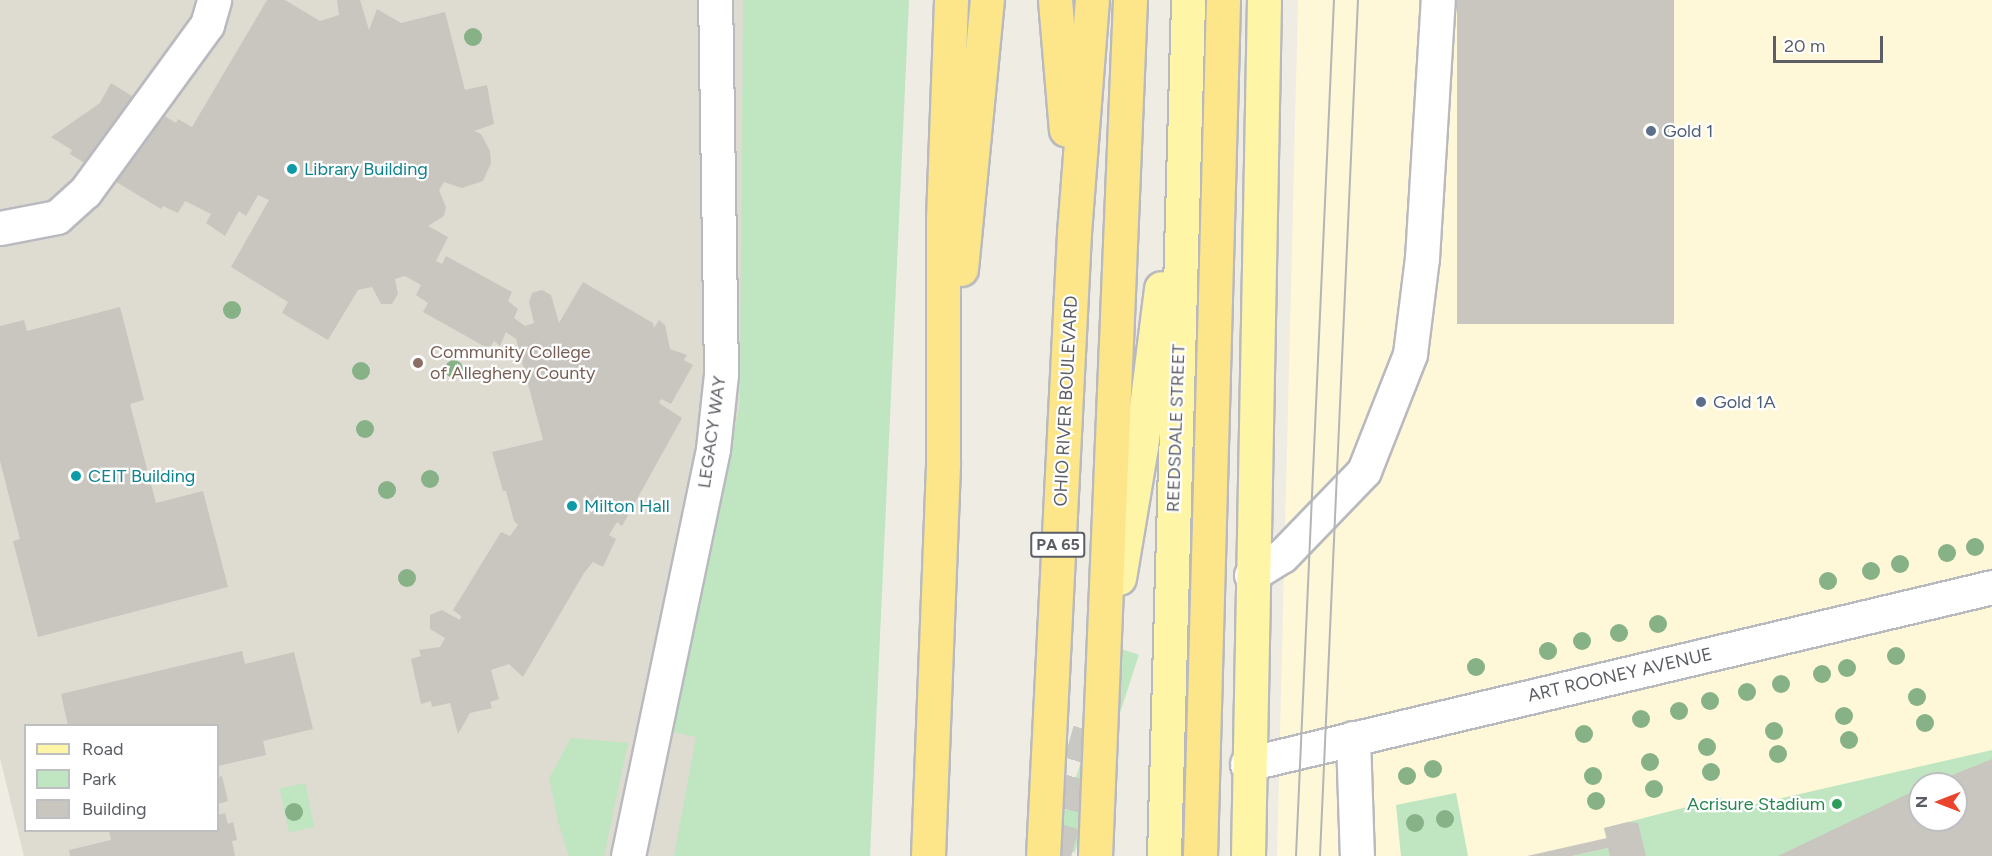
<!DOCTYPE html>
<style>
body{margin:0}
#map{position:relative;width:1992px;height:856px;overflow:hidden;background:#eeece3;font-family:Figtree,sans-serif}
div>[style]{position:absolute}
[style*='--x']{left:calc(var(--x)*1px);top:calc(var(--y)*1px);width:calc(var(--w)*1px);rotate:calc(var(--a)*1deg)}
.commercial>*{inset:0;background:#fef7d8}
.education>*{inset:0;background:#dedbd1}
.green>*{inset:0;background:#bfe6c1;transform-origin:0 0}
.building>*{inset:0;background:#c9c6c0;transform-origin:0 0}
.major-tunnel>*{height:33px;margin-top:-16.5px;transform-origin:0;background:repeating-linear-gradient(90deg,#c9c8c3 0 33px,transparent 0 49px)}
.roads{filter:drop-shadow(2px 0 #b8babf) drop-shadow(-2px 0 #b8babf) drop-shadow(0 2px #b8babf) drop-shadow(0 -2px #b8babf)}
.minor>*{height:33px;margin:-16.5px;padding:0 16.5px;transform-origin:16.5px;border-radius:16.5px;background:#fff}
.major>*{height:33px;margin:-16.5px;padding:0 16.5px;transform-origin:16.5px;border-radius:16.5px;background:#fff5a7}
.highway>*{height:33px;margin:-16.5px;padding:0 16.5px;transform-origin:16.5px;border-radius:16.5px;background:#fde68a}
.tram>*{height:1.5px;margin:-0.75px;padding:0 0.75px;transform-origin:0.75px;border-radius:0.75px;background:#b4b5b5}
.trees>*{width:18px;height:18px;margin:-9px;border-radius:50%;background:#87b287}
.dots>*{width:16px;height:16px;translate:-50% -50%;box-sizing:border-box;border:3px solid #fff;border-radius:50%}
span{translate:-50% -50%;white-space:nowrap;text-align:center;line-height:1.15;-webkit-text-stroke:4.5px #fff;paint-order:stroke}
.shield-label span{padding:2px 4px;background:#fff;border:2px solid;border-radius:4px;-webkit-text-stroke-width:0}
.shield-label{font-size:16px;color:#5b5e64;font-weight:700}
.service-label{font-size:18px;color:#4e5e75}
.left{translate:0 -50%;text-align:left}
.culture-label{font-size:18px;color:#0d838f}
.education-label{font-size:18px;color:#785e54}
.street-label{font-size:18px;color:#5b5e64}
.leisure-label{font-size:18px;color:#27864d}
.right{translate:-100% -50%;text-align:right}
.legend{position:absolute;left:24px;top:724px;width:195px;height:108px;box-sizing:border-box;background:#fff;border:2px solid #bdbfc1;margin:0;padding:8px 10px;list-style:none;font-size:18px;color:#5b5e64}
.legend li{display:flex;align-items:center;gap:12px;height:30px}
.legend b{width:30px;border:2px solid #bdbfc1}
.north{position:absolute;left:1908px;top:772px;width:60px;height:60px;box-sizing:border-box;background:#fff;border:2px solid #bdbfc1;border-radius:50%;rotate:270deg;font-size:16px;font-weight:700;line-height:24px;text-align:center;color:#5b5e64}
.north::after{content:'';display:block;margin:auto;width:21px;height:27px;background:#ea452c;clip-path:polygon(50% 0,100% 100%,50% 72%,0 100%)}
.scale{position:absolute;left:1773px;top:36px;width:110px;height:27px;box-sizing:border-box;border:3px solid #5b5e64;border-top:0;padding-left:8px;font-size:18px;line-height:21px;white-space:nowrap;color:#5b5e64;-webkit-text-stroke:4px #fff;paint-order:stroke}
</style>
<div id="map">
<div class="commercial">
<i style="clip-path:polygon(evenodd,1298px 0,1992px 0,1992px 856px,1277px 856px,1298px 0,1920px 784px,1956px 784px,1956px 820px,1920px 820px,1920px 784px)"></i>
</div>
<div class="education">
<i style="clip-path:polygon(evenodd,0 0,863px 0,801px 856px,24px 856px,0 758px,0 0,26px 726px,218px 726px,218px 830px,26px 830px,26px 726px)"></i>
</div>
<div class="green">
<i style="clip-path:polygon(743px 0,909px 0,870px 856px,674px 856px,696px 737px,670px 731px,740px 404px)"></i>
<i style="left:1118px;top:648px;width:22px;height:208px;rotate:18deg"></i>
<i style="clip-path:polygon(571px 738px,628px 743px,604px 856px,569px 856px,559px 825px,549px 778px)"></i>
<i style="clip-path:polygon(evenodd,1992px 750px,1992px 856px,1572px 856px,1608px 848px,1604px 828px,1628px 822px,1722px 798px,1726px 811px,1992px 750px,1920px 784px,1956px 784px,1956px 820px,1920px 820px,1920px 784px)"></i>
<i style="left:305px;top:783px;width:45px;height:26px;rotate:78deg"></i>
<i style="clip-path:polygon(1456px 793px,1468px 856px,1401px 856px,1396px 805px)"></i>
</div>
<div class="building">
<i style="clip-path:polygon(267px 0,285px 0,320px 21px,339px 15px,337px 0,360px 0,369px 30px,377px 9px,401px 23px,445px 12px,465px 90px,487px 85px,494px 124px,474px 131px,481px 134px,490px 151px,491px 163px,483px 181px,462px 188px,444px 182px,439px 190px,446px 207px,444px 216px,428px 226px,448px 237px,436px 261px,442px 264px,446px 256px,512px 292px,508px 301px,518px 309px,514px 318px,525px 326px,534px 323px,529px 302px,532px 293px,542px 290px,551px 295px,559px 323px,583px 282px,653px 323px,654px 328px,659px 320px,665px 325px,670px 349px,687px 355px,684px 360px,693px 365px,671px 404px,661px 399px,659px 403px,682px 418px,622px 526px,617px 522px,609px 535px,616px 539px,603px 567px,593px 562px,584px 573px,523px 677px,509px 664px,491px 670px,499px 699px,490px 702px,492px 708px,470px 713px,458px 734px,450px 703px,432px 707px,431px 701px,421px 704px,411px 659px,421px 656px,419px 650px,440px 647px,445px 638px,430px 629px,430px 615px,442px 610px,460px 620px,461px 616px,453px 610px,501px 532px,510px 536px,518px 525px,514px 521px,506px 491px,503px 491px,492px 452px,543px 440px,516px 339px,506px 332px,500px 346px,494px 341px,489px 349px,423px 312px,428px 303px,416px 295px,421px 285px,405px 276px,395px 279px,398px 294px,392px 304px,381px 304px,372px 287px,358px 290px,328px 340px,282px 313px,288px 302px,231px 267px,269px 200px,258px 195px,246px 216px,239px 211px,225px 236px,206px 223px,211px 214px,185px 201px,178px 213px,163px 206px,161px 209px,70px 154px,72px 150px,51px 137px,100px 103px,111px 83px,176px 123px,178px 119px,192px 127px)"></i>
<i style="left:1457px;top:0;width:217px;height:324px"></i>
<i style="clip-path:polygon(120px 307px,144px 400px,130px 404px,156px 503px,203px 491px,228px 587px,38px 637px,13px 541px,20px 539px,0 461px,0 326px,24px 320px,27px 331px)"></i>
<i style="clip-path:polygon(242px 651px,245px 664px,294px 652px,313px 729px,263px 741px,266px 755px,218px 766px,218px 726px,68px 726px,61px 694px)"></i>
<i style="clip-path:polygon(1992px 759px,1992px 856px,1778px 856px,1920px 788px,1920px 820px,1956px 820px,1956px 784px,1930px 784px)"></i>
<i style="clip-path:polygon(222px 776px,228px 801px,218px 804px,218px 777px)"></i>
<i style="clip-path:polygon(225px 813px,228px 824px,233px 822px,237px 840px,232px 841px,235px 856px,70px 856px,69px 850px,111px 840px,109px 830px,218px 830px,218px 815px)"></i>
<i style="clip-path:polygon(1628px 822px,1638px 823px,1646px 856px,1610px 856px,1608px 848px,1572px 856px,1527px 856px,1607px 838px,1604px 828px)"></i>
</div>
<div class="major-tunnel">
<i style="--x:1054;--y:856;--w:140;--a:-74.3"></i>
</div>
<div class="roads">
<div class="minor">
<i style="--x:0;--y:228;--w:58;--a:-10.9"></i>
<i style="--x:57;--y:217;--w:38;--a:-42"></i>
<i style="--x:85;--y:192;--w:207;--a:-53.9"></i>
<i style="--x:207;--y:25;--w:26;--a:-74"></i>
<i style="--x:1251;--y:575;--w:36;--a:-32"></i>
<i style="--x:1282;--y:556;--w:118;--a:-46"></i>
<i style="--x:1364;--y:471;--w:126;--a:-68.5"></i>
<i style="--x:1410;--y:354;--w:97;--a:-82.9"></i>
<i style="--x:1422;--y:258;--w:258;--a:-86.5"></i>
<i style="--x:1353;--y:738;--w:118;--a:88.1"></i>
<i style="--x:1247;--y:764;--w:766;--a:-13.36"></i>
<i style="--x:628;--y:856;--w:416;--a:-78.2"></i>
<i style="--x:713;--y:449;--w:75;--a:-83.9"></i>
<i style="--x:721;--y:374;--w:374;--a:-90.9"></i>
</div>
<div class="major">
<i style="--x:1119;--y:578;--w:133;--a:-80.5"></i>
<i style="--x:1141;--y:447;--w:160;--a:-82.8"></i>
<i style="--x:1164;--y:856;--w:856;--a:-88.39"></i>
<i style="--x:1248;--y:856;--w:856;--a:-88.93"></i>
</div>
<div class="highway">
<i style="--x:1055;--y:0;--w:130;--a:85.2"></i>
<i style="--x:961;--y:269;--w:270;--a:-84.5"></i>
<i style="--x:928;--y:856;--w:394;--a:-87.8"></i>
<i style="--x:943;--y:462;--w:243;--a:-90"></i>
<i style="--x:943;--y:219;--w:219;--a:-87.9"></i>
<i style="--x:1043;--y:856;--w:624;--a:-87.15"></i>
<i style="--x:1074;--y:233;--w:234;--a:-85.6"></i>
<i style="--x:1095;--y:856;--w:857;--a:-87.66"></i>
<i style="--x:1200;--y:856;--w:856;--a:-88.46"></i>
</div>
</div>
<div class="tram">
<i style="--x:1296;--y:856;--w:857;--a:-87.46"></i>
<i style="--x:1320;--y:856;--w:857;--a:-87.46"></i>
</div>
<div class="trees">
<i style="left:473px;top:37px"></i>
<i style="left:232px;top:310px"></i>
<i style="left:454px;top:369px"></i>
<i style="left:361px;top:371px"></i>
<i style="left:365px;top:429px"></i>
<i style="left:430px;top:479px"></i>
<i style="left:387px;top:490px"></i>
<i style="left:1975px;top:547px"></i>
<i style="left:1947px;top:553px"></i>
<i style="left:1900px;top:564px"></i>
<i style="left:1871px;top:571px"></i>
<i style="left:407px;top:578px"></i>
<i style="left:1828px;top:581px"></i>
<i style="left:1658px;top:624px"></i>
<i style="left:1619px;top:633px"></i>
<i style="left:1582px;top:641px"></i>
<i style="left:1548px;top:651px"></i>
<i style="left:1896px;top:656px"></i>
<i style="left:1476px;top:667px"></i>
<i style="left:1847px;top:668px"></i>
<i style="left:1822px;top:674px"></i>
<i style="left:1781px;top:684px"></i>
<i style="left:1747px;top:692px"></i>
<i style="left:1917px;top:697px"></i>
<i style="left:1710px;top:701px"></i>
<i style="left:1679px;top:711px"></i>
<i style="left:1844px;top:716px"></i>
<i style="left:1641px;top:719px"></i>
<i style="left:1925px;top:723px"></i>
<i style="left:1774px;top:731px"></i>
<i style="left:1584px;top:734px"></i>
<i style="left:1849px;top:740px"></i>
<i style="left:1707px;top:747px"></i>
<i style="left:1778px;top:754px"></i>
<i style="left:1650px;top:762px"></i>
<i style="left:1433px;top:769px"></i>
<i style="left:1711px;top:772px"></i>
<i style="left:1407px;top:776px"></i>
<i style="left:1593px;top:776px"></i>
<i style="left:1654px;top:789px"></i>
<i style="left:1596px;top:801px"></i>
<i style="left:294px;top:812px"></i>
<i style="left:1445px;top:819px"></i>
<i style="left:1415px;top:823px"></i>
</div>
<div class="dots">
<i style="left:1651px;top:131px;background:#5c6f8a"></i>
<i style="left:292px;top:169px;background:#0f9aa8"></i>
<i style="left:418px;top:363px;background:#8d6e63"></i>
<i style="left:1701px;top:402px;background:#5c6f8a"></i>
<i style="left:76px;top:476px;background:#0f9aa8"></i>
<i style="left:572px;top:506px;background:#0f9aa8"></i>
<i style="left:1837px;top:804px;background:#2e9e5b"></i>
</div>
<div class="shield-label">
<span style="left:1058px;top:545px">PA 65</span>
</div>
<div class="service-label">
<span class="left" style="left:1663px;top:131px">Gold 1</span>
<span class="left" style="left:1713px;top:402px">Gold 1A</span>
</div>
<div class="culture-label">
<span class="left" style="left:304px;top:169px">Library Building</span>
<span class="left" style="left:88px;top:476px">CEIT Building</span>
<span class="left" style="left:584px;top:506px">Milton Hall</span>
</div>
<div class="education-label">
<span class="left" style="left:430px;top:363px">Community College<br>of Allegheny County</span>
</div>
<div class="street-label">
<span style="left:1066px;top:401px;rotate:-87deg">OHIO RIVER BOULEVARD</span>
<span style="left:1176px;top:428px;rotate:-88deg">REEDSDALE STREET</span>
<span style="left:712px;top:432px;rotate:-82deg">LEGACY WAY</span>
<span style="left:1620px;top:675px;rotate:-13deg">ART ROONEY AVENUE</span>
</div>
<div class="leisure-label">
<span class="right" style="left:1825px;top:804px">Acrisure Stadium</span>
</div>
<ul class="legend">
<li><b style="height:8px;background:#fff5a7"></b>Road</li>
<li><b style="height:16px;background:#bfe6c1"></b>Park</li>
<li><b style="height:16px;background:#c9c6c0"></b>Building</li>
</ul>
<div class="north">N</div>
<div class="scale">20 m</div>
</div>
